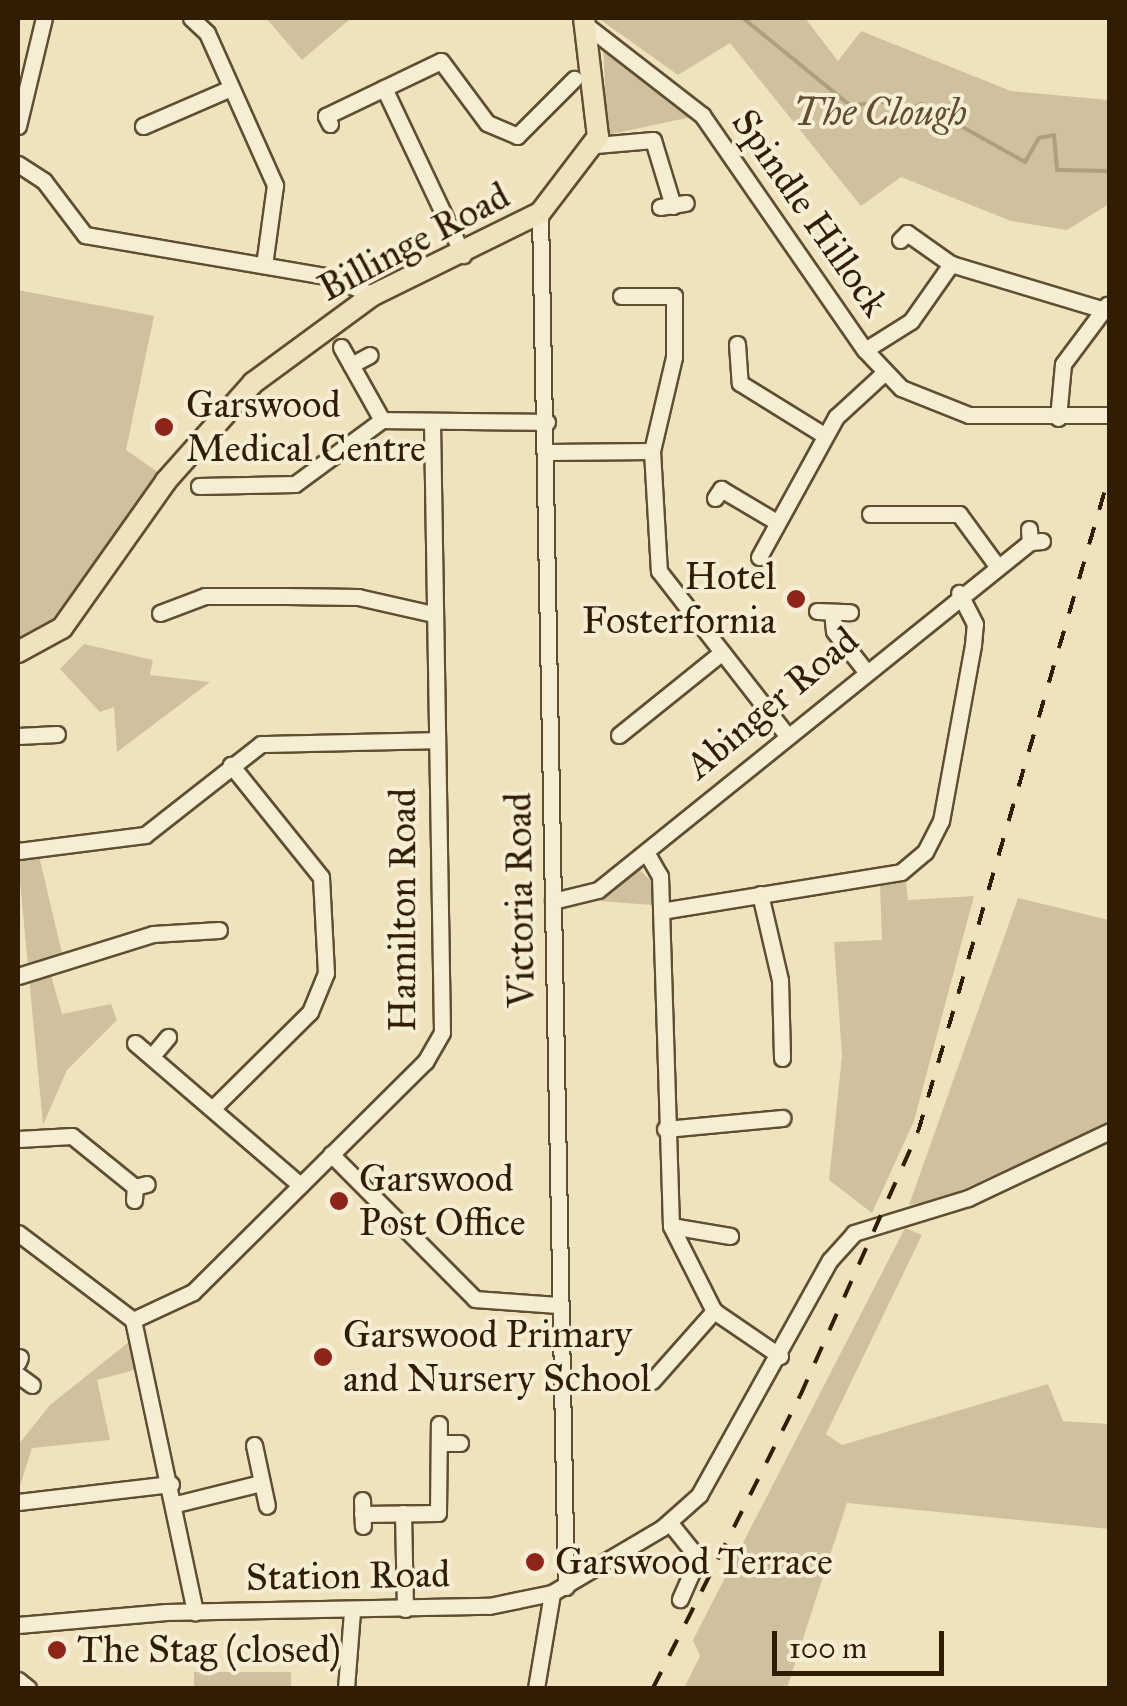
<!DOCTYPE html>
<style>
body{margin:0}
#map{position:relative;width:1127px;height:1706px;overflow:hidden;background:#efe3bd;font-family:"IM FELL Great Primer",serif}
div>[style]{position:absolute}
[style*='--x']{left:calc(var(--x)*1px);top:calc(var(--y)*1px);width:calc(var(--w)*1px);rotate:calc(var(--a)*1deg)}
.green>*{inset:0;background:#cfc19d;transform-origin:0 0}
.stream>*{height:4px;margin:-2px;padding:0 2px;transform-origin:2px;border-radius:2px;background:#aea07d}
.roads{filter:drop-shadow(2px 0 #604e31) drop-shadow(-2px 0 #604e31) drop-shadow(0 2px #604e31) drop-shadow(0 -2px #604e31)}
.minor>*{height:15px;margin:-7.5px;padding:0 7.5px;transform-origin:7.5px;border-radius:7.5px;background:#f5edd4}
.major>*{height:20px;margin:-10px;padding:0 10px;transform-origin:10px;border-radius:10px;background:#efe3bd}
.rail>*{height:4px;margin-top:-2px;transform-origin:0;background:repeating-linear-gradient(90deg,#301d02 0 18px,transparent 0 36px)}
.dots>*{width:28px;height:28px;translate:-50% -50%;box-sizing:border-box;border:5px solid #f5edd4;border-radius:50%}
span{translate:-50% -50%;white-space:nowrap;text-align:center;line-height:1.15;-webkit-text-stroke:8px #f5edd4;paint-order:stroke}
.park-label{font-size:38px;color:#604e30;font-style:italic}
.street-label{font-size:38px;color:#301d02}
.poi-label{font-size:38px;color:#301d02}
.left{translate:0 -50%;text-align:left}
.right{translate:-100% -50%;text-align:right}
.frame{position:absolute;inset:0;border:20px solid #301d02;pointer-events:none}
.scale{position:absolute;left:772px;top:1631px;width:172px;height:45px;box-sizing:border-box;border:5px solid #301d02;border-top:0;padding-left:12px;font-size:30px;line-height:35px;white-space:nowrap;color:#301d02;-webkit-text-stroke:8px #f5edd4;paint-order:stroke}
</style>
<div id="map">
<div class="green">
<i style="clip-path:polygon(266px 18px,349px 18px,350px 19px,302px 60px)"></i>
<i style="clip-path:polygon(598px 18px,805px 18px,838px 61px,861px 31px,1011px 91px,1109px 100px,1109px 204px,1067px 230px,1011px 221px,901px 177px,861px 206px,730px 43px,678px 75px)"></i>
<i style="clip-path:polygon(603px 42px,696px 116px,607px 135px)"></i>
<i style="clip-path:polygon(18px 290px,154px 316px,126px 450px,162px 475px,52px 625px,18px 645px)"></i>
<i style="clip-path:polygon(84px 644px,153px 660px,150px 675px,210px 682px,117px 752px,114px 707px,100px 712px,60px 669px)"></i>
<i style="clip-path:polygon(39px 856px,65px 966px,50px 972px,62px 1014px,111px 1004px,117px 1020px,67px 1070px,43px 1125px,18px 860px)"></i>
<i style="clip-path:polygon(637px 867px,652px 882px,653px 905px,598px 901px)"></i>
<i style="clip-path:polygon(906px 882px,908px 900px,974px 896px,914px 1121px,872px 1213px,829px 1180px,842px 1056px,834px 942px,882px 940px,880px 886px)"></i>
<i style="clip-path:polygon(1018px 898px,1109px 920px,1109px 1122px,944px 1198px,909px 1205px)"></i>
<i style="clip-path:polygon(905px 1228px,922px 1235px,826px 1434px,842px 1445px,1048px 1384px,1063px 1421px,1109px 1424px,1109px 1529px,847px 1503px,787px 1688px,684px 1688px,700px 1656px,693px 1640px)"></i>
<i style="clip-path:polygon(130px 1341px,141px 1368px,97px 1380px,110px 1440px,32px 1448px,18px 1492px,18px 1445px,50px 1405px)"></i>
<i style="left:291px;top:1672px;width:16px;height:97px;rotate:90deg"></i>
</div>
<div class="stream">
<i style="--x:743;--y:18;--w:139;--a:39.2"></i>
<i style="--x:851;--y:106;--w:31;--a:-9"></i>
<i style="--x:882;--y:101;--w:22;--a:32"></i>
<i style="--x:901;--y:113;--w:22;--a:-24"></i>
<i style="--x:921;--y:104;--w:119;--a:29.1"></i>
<i style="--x:1025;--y:162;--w:28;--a:-60"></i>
<i style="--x:1039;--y:138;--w:15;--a:-11"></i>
<i style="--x:1054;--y:135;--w:35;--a:85"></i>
<i style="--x:1057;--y:170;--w:53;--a:1.1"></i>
</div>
<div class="roads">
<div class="minor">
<i style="--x:191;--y:18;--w:22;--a:43"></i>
<i style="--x:207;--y:33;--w:167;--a:65.9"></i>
<i style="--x:275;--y:185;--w:81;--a:97.8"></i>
<i style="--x:582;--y:22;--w:152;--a:37.8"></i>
<i style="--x:702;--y:115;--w:286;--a:55.3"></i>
<i style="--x:865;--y:350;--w:52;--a:46.5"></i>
<i style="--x:901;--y:388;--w:73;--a:21.7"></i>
<i style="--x:969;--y:415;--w:141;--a:0"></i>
<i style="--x:384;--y:88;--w:185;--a:64.7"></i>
<i style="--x:330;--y:124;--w:9;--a:-117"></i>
<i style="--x:326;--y:116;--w:127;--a:-25.6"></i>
<i style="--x:441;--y:61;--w:77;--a:53.4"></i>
<i style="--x:487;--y:123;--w:33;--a:23"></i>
<i style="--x:517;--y:136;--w:81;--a:-45"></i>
<i style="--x:18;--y:126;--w:111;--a:-76.5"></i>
<i style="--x:143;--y:126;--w:96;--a:-23.4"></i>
<i style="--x:596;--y:145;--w:57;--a:-5"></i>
<i style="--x:653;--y:140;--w:69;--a:73.1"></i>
<i style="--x:18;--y:164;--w:31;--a:33"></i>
<i style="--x:44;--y:181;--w:68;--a:52.8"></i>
<i style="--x:85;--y:235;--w:249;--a:9.7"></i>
<i style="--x:330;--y:277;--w:47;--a:22.7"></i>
<i style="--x:660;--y:207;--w:26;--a:-9"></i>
<i style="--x:540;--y:213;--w:1374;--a:88.92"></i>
<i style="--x:900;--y:240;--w:10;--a:-45"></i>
<i style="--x:907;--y:233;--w:54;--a:35.2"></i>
<i style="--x:951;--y:264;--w:160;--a:16.7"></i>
<i style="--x:621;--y:296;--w:53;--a:0"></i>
<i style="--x:674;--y:296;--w:61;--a:90"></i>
<i style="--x:674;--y:357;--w:97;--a:103.2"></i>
<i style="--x:652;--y:451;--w:120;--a:86.7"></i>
<i style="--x:659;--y:571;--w:207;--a:52.1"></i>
<i style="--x:737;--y:344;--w:39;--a:86"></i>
<i style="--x:740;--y:383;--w:99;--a:31.8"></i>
<i style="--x:341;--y:347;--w:84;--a:60.7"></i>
<i style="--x:865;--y:350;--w:54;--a:-32.2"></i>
<i style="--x:911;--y:321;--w:70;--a:-54.9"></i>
<i style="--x:351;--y:365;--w:21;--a:-28"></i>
<i style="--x:1058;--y:418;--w:54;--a:-84.7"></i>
<i style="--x:1063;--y:364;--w:74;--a:-53.3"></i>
<i style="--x:548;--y:452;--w:104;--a:-0.6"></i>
<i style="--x:199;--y:486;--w:96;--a:-1.2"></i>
<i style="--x:295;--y:484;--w:108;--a:-36.3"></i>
<i style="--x:382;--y:420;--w:165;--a:0.7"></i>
<i style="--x:715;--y:498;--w:11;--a:-56"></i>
<i style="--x:721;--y:489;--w:63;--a:30.7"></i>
<i style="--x:870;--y:514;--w:89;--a:0"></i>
<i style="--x:959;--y:514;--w:64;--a:53.8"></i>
<i style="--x:1029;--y:529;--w:13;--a:86"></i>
<i style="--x:1030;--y:542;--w:12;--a:-5"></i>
<i style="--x:759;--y:557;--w:160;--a:-61.2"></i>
<i style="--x:836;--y:417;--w:65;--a:-42.5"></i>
<i style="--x:817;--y:611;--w:33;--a:2"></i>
<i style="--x:832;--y:612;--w:19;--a:84"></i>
<i style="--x:834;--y:631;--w:48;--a:51.7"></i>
<i style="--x:160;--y:613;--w:48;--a:-20.7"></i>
<i style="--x:205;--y:596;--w:82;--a:0"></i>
<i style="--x:287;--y:596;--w:71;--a:0.8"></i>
<i style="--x:358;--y:597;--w:77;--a:12.8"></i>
<i style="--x:619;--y:735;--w:131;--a:-38.8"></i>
<i style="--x:18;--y:736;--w:39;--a:-3"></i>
<i style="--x:18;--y:851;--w:128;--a:-7.2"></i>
<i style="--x:145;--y:835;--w:147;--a:-38.1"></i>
<i style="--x:261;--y:744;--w:174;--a:-1.3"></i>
<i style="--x:646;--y:852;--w:28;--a:60"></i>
<i style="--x:660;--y:876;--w:350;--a:88.2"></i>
<i style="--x:671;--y:1226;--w:95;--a:63.2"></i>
<i style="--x:714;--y:1311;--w:80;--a:34.3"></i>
<i style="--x:760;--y:894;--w:88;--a:76.9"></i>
<i style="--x:780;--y:980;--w:78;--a:88.5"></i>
<i style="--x:553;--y:901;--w:46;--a:-13.7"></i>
<i style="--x:598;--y:890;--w:555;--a:-38.85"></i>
<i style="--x:661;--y:911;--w:243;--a:-9.2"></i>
<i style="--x:901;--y:872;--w:31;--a:-40"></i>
<i style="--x:925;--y:852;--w:35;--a:-63"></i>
<i style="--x:941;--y:821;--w:179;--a:-79.7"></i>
<i style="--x:973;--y:645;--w:21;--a:-85"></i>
<i style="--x:975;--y:624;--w:35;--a:-117"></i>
<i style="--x:18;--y:976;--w:141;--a:-17.3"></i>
<i style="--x:153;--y:934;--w:66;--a:-3.5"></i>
<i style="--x:135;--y:1043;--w:218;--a:40.7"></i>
<i style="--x:152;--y:1056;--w:25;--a:-50"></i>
<i style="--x:214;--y:1107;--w:135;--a:-44.7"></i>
<i style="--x:310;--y:1012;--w:42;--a:-67.7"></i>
<i style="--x:326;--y:973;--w:96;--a:-93"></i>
<i style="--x:321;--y:877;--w:144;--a:-128.8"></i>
<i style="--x:665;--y:1129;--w:118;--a:-5.4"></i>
<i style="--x:18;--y:1139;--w:54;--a:-3.2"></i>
<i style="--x:72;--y:1136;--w:81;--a:39"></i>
<i style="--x:331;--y:1154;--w:204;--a:45.2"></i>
<i style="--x:475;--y:1299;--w:82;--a:4.2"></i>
<i style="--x:134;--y:1200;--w:13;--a:-86"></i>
<i style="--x:135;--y:1187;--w:12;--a:-14"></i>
<i style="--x:671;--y:1226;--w:60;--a:9.6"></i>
<i style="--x:18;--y:1233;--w:144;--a:37.1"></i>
<i style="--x:133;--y:1320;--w:299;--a:78"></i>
<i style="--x:133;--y:1320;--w:66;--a:-25"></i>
<i style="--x:193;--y:1292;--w:327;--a:-44.8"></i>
<i style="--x:425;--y:1062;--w:34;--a:-60"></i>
<i style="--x:442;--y:1032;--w:610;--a:-90.94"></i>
<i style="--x:18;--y:1362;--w:5;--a:-68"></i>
<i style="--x:18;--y:1375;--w:17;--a:36"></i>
<i style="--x:652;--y:1381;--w:94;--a:-48.5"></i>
<i style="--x:439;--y:1443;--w:21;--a:0"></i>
<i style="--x:254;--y:1445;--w:62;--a:78"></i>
<i style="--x:362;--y:1500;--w:26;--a:88"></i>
<i style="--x:18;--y:1502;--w:154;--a:-6.7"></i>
<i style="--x:176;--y:1504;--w:88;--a:-13.9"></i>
<i style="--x:403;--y:1513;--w:96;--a:88.8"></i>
<i style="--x:362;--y:1514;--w:76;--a:-0.8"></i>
<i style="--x:438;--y:1513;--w:89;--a:-89.4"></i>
<i style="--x:669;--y:1522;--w:46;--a:51.1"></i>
<i style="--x:698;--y:1558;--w:45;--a:113.7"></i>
<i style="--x:18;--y:1625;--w:149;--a:-5"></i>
<i style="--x:166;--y:1612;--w:323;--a:-1.1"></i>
<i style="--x:489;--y:1606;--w:64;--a:-11.7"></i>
<i style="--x:552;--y:1593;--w:128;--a:-30.6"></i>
<i style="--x:662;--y:1528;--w:50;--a:-41.7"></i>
<i style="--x:699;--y:1495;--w:269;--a:-60.9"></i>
<i style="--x:830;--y:1260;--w:36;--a:-48"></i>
<i style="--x:854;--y:1233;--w:119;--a:-17.1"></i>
<i style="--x:968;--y:1198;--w:157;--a:-25.3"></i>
<i style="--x:18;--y:1680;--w:13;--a:39"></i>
<i style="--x:346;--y:1688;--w:77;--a:-85.5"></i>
<i style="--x:536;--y:1688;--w:96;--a:-80.4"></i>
</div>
<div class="major">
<i style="--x:18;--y:652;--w:50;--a:-28.6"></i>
<i style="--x:62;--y:628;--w:180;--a:-54.7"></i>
<i style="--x:166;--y:481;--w:131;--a:-48.4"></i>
<i style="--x:253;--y:383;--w:149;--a:-36.3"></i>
<i style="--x:373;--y:295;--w:186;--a:-26.2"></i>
<i style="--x:540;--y:213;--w:96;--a:-52.7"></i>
<i style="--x:598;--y:137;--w:120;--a:-96.7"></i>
</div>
</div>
<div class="rail">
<i style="--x:653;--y:1688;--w:327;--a:-63.3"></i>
<i style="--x:800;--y:1396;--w:289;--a:-65.9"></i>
<i style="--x:918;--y:1132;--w:686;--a:-73.76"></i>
</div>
<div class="dots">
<i style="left:164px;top:427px;background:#8f2418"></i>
<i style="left:796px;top:599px;background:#8f2418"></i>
<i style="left:339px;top:1201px;background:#8f2418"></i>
<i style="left:323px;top:1357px;background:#8f2418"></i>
<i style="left:535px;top:1562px;background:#8f2418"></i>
<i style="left:57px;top:1650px;background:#8f2418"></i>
</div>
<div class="park-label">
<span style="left:880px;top:113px">The Clough</span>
</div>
<div class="street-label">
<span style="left:810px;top:213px;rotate:55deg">Spindle Hillock</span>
<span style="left:414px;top:242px;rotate:-28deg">Billinge Road</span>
<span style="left:772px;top:703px;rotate:-40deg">Abinger Road</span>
<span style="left:520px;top:900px;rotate:-91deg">Victoria Road</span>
<span style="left:403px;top:910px;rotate:-90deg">Hamilton Road</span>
<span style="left:348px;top:1576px;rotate:-1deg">Station Road</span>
</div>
<div class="poi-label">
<span class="left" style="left:186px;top:427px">Garswood<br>Medical Centre</span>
<span class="right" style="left:776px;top:599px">Hotel<br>Fosterfornia</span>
<span class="left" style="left:359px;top:1201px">Garswood<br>Post Office</span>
<span class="left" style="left:343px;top:1357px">Garswood Primary<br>and Nursery School</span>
<span class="left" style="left:555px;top:1562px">Garswood Terrace</span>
<span class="left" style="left:77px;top:1650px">The Stag (closed)</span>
</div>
<div class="frame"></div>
<div class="scale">100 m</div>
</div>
